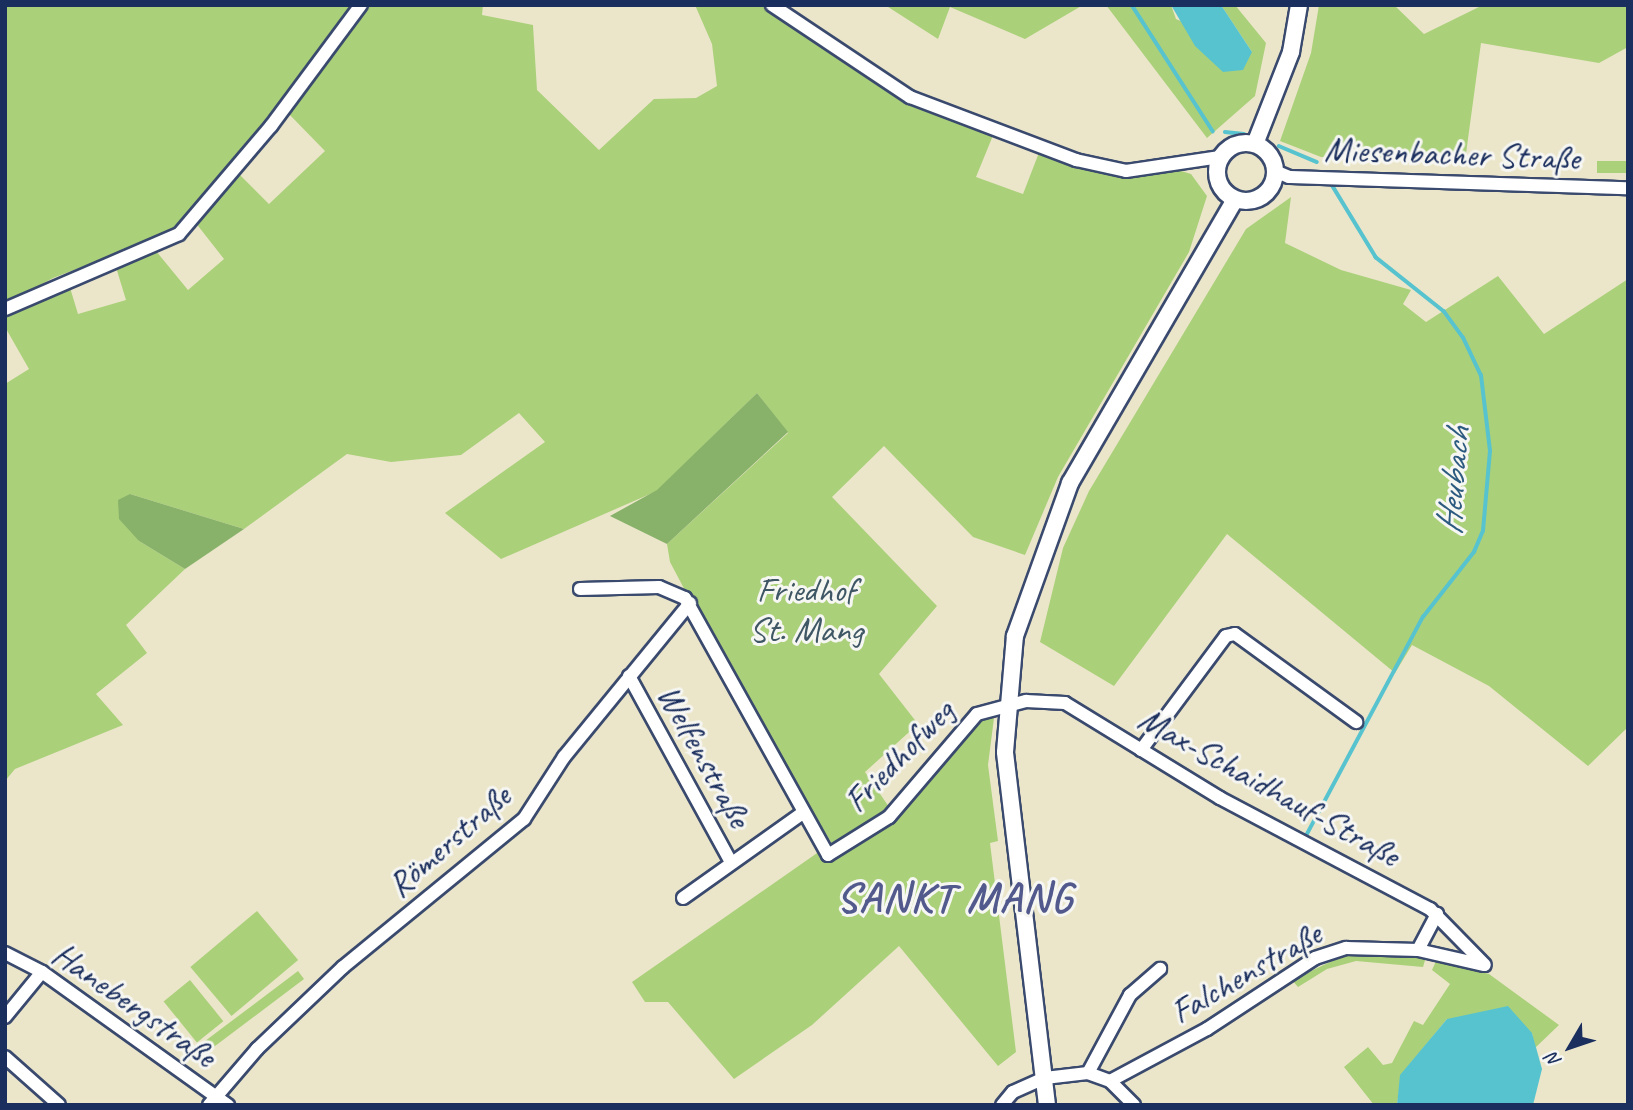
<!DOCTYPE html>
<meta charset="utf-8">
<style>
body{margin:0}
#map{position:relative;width:1633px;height:1110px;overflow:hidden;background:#ebe6ca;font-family:Caveat,sans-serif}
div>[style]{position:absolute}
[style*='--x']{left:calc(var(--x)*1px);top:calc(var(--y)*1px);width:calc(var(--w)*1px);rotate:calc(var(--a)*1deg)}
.green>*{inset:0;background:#abd07a;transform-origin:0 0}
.forest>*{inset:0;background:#88b26a}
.water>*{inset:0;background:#57c3cf}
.stream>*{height:3.5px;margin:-1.75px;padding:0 1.75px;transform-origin:1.75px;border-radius:1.75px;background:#57c3cf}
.roads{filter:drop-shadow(2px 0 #3a4a6e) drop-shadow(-2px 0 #3a4a6e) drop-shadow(0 2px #3a4a6e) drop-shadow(0 -2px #3a4a6e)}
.minor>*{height:12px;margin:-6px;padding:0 6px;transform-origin:6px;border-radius:6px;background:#fff}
.major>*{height:16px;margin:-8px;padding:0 8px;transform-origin:8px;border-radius:8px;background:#fff}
.major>.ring{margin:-8px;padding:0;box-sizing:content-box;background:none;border:16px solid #fff;border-radius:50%}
span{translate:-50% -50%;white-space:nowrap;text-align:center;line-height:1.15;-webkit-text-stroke:6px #f6f6f2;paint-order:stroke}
.street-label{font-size:35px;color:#1b2f5e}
.park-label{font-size:35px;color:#3f5765}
.water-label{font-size:37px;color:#2d5b80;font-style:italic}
.district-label{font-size:42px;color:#52598c;font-weight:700;letter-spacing:2px}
.frame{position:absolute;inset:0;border:7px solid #1b2f5e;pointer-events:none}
.north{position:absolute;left:1535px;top:1012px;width:70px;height:70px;-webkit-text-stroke:5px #f6f6f2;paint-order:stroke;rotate:231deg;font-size:19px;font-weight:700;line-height:28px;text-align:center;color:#1b2f5e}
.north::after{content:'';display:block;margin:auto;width:24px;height:32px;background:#1b2f5e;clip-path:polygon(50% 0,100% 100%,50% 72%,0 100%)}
</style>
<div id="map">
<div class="green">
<i style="clip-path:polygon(5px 5px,357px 5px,176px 231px,53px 278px,5px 304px)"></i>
<i style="clip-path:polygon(366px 5px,483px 5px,482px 15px,533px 25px,537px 90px,599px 150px,654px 99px,696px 98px,717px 86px,712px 44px,695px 5px,765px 5px,909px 102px,994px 133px,976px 177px,1023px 194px,1040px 150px,1102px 172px,1178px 170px,1191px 174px,1207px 196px,1189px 252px,1058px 477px,1025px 555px,973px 537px,884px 446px,832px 497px,937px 606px,879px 674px,918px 724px,865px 772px,889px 807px,834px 847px,734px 683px,670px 562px,667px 544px,788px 433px,757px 393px,657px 491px,501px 559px,445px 513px,545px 442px,519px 413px,461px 455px,391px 462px,347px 454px,244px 529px,130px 494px,139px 541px,185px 569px,126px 625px,147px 653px,96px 694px,123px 725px,15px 769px,5px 781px,5px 384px,29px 369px,5px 327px,5px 313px,68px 281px,78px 314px,126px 300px,115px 264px,156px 251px,188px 290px,224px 259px,195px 222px,234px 169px,269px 204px,325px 151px,286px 111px)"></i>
<i style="clip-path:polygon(885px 5px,1083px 5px,1025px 39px,950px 7px,938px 39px)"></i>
<i style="clip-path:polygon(1106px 5px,1171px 5px,1176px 19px,1252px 52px,1221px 5px,1235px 5px,1266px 43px,1255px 96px,1207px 138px)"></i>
<i style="clip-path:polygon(1319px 5px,1394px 5px,1424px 34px,1483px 5px,1628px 5px,1628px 47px,1599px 63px,1481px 43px,1465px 161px,1321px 157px,1280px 141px,1311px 53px)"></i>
<i style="left:1597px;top:161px;width:31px;height:12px"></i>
<i style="clip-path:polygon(1291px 197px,1285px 243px,1341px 270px,1411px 290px,1403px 304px,1426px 322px,1498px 276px,1544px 334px,1628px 279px,1628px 727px,1588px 766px,1489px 686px,1412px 645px,1395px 673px,1227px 534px,1114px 686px,1040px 642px,1063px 548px,1089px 491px,1246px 229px)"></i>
<i style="clip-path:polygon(994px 718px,988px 765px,998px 841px,990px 843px,1016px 1052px,998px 1066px,899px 946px,812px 1025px,734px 1079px,668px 1002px,645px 1002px,632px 982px,820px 851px,839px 858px,892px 820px,976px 721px)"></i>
<i style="left:257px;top:911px;width:64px;height:87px;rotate:50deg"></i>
<i style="clip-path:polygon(1347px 954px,1415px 955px,1426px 957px,1423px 967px,1356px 961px,1327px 969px,1298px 987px,1292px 980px)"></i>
<i style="clip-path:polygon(1437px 959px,1489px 974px,1559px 1025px,1535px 1048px,1532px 1033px,1447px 1019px,1401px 1075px,1397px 1105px,1374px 1105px,1344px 1067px,1368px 1047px,1383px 1065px,1392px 1063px,1414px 1021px,1423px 1025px,1450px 984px,1432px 970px)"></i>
<i style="left:298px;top:971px;width:10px;height:123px;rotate:53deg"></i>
<i style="left:190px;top:980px;width:53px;height:34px;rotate:51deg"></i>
</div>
<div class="forest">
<i style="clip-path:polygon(757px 393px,788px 432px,667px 544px,610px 516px,657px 490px)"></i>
<i style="clip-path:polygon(130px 494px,244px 529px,185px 569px,139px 541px,119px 519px,118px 500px)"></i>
</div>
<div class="water">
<i style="clip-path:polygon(1171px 5px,1221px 5px,1252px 52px,1243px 70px,1223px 72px,1195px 46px)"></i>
<i style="clip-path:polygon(1508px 1006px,1532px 1033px,1542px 1069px,1533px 1105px,1397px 1105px,1400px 1075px,1447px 1019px)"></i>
</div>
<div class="stream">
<i style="--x:1132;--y:5;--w:150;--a:57.3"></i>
<i style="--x:1225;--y:132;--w:19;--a:6"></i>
<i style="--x:1279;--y:146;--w:41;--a:22.8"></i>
<i style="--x:1307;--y:834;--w:246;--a:-61.9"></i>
<i style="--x:1423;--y:617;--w:83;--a:-51.9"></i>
<i style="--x:1474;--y:552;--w:23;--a:-67"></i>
<i style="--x:1483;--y:531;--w:80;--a:-85"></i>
<i style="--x:1490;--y:451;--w:76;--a:-96.8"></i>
<i style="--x:1481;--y:376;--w:42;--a:-115.3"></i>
<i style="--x:1463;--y:338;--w:32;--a:-126"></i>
<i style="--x:1444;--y:312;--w:87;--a:-141.5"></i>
<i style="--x:1376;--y:258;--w:87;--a:-121.3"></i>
</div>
<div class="roads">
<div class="minor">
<i style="--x:772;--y:5;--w:166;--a:33.7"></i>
<i style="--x:910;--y:97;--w:178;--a:20.8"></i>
<i style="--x:1076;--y:160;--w:51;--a:12.4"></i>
<i style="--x:1126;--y:171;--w:95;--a:-8.5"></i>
<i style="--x:1275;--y:171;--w:15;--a:23"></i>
<i style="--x:1289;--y:177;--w:339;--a:1.9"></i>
<i style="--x:5;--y:309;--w:189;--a:-23.3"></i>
<i style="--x:179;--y:234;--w:142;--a:-49.6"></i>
<i style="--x:271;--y:126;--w:151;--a:-53.4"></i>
<i style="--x:580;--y:589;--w:79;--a:-1.5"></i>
<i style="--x:659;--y:587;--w:28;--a:23"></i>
<i style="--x:685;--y:598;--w:294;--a:60.9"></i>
<i style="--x:828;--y:855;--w:72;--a:-31.9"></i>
<i style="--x:889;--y:817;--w:135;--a:-49.5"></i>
<i style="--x:977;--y:714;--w:51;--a:-14.9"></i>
<i style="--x:1026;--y:701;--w:39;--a:3"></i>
<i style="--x:1065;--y:703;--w:182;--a:31.5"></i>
<i style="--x:1220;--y:798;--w:238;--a:27.9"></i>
<i style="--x:1430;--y:909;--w:78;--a:45.5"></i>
<i style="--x:629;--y:676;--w:212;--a:61.3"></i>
<i style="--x:1141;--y:750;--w:142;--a:-53.3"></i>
<i style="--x:1226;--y:636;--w:9;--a:-13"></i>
<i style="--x:1235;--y:634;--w:150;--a:36"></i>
<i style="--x:683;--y:898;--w:145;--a:-35.4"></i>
<i style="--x:1418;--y:950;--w:41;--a:-62.2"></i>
<i style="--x:5;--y:953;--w:42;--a:27.2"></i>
<i style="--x:42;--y:972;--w:229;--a:35.6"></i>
<i style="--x:5;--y:1017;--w:58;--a:-50.6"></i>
<i style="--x:5;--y:1057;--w:72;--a:41.6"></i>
<i style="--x:1088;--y:1073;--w:89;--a:-61.7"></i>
<i style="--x:1130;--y:995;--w:40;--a:-41"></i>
<i style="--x:1110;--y:1081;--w:110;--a:-28.2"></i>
<i style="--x:1207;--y:1029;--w:129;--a:-33.3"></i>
<i style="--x:1315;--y:958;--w:33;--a:-18"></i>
<i style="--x:1346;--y:948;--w:72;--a:1.6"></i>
<i style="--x:1418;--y:950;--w:68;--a:12.8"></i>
<i style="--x:209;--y:1105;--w:74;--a:-49.4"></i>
<i style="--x:257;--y:1049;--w:119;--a:-43.6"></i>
<i style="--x:343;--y:967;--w:234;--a:-39.3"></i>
<i style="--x:524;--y:819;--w:74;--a:-57.2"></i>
<i style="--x:564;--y:757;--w:199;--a:-50.7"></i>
<i style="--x:1002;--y:1105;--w:17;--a:-50"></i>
<i style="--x:1013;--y:1092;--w:35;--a:-24"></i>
<i style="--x:1045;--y:1078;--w:43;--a:-6.6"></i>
<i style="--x:1088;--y:1073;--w:23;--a:20"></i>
<i style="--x:1110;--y:1081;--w:34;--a:45"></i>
</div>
<div class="major">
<i class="ring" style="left:1217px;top:143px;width:42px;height:42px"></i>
<i style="--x:1255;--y:144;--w:99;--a:-68.6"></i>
<i style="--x:1291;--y:52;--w:48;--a:-80.3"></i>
<i style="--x:1047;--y:1105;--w:355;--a:-96.8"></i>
<i style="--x:1005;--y:752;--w:116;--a:-85.1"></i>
<i style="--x:1015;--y:636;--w:163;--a:-70.2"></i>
<i style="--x:1070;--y:483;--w:328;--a:-59.8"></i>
</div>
</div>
<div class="street-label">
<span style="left:1452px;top:154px;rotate:2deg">Miesenbacher Straße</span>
<span style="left:704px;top:756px;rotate:61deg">Welfenstraße</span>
<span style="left:899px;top:756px;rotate:-46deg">Friedhofweg</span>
<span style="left:1269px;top:787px;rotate:29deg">Max-Schaidhauf-Straße</span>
<span style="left:449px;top:841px;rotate:-41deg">Römerstraße</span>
<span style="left:1246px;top:973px;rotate:-30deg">Falchenstraße</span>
<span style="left:134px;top:1005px;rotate:35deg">Hanebergstraße</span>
</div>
<div class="park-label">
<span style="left:806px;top:610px">Friedhof<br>St. Mang</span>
</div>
<div class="water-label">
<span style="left:1453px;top:481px;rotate:-85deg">Heubach</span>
</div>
<div class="district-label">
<span style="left:955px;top:898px">SANKT MANG</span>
</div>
<div class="frame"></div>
<div class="north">N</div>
</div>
